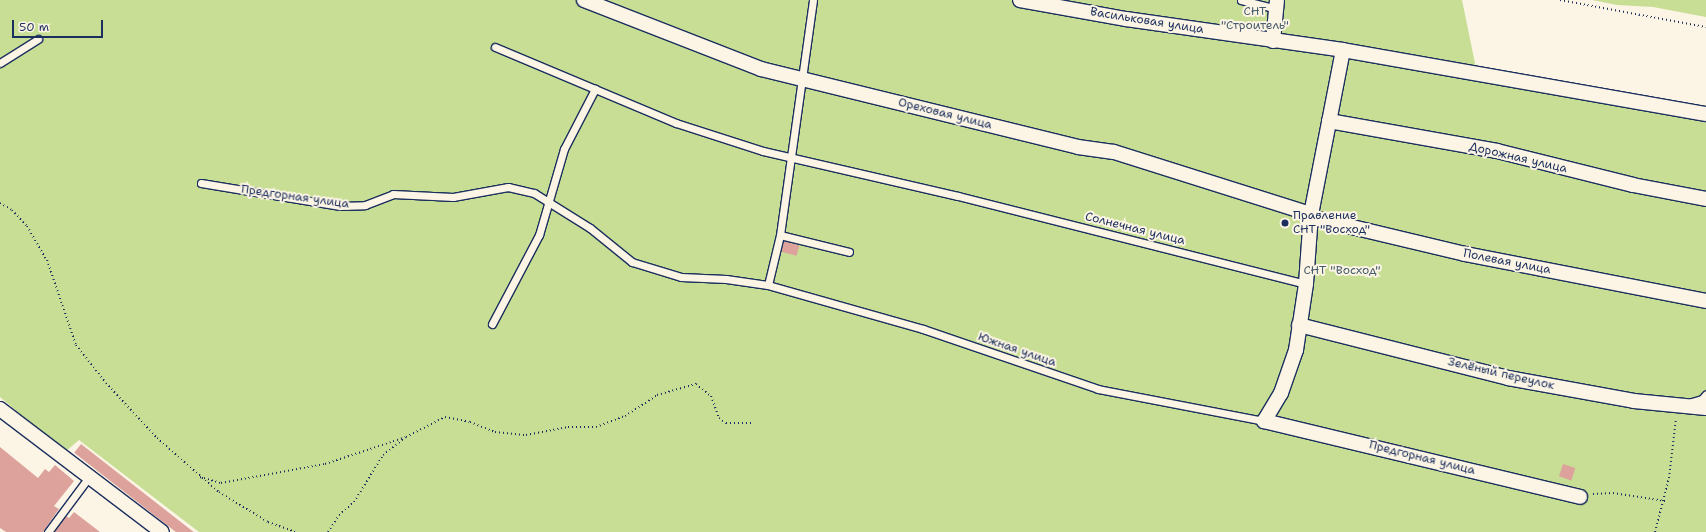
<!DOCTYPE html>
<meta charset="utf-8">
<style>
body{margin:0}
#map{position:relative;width:1706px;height:532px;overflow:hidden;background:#fcf5e5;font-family:"Shantell Sans",sans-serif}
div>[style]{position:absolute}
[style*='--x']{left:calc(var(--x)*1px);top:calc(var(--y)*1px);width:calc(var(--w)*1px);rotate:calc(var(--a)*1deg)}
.green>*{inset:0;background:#c7de94}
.building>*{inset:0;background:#dca29b;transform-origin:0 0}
.path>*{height:2px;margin-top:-1px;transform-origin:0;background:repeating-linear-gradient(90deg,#1b2f5e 0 1px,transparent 0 4px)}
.roads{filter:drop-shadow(1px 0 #1b2f5e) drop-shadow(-1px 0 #1b2f5e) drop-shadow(0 1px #1b2f5e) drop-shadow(0 -1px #1b2f5e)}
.service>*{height:7px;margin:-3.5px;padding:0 3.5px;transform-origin:3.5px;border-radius:3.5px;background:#fcf5e5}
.minor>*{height:14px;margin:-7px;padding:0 7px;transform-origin:7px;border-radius:7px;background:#fcf5e5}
.dots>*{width:11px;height:11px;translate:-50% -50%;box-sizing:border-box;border:2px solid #fcf5e5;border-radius:50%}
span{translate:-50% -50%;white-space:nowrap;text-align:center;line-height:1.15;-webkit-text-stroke:4px #fcf5e5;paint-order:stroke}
.park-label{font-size:12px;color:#465b6c}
.street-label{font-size:12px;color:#1b2f5e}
.poi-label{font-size:12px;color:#1b2f5e}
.left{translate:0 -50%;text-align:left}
.scale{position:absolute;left:12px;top:20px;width:91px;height:18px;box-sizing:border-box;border:2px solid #1b2f5e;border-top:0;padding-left:5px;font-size:12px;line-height:14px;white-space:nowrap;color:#1b2f5e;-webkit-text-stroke:3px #fcf5e5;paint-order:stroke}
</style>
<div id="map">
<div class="green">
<i style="clip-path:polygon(0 0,1462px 0,1477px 73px,1706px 114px,1706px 532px,199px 532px,79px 440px,65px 452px,0 397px)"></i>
<i style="clip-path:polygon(1592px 0,1706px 0,1706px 17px,1653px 7px,1617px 5px)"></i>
</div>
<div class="building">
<i style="left:784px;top:241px;width:16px;height:11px;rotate:15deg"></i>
<i style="left:81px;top:444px;width:144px;height:11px;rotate:38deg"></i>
<i style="clip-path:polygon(0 447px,38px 478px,45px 469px,49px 472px,55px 465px,74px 481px,54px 506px,59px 509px,43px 532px,6px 532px,0 528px)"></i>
<i style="left:1563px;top:464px;width:13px;height:13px;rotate:18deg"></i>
<i style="clip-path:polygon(74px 512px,100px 532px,54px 532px,66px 516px,69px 518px)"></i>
</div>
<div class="path">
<i style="--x:1560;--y:0;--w:148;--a:10.5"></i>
<i style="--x:0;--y:203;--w:14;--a:30"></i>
<i style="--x:12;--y:210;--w:22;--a:47"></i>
<i style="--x:27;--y:226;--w:39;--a:60"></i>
<i style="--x:47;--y:260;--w:90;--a:71.2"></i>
<i style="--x:76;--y:345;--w:48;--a:51.7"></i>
<i style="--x:106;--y:383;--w:75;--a:47.2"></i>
<i style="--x:157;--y:438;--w:82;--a:41.1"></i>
<i style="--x:219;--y:492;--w:57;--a:31.5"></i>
<i style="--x:268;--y:522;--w:30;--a:20"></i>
<i style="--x:200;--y:477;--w:22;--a:16"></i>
<i style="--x:221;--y:483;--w:106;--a:-10.4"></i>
<i style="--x:325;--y:464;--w:85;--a:-18.4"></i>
<i style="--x:406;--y:437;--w:44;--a:-27.1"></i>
<i style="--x:445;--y:417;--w:25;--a:11"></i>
<i style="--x:470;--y:422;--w:27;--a:22"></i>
<i style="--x:495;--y:432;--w:31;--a:6"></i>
<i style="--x:526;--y:435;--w:43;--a:-10.8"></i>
<i style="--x:568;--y:427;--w:28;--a:0"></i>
<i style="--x:596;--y:427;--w:31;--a:-21"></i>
<i style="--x:625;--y:416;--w:38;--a:-33"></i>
<i style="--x:657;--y:395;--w:41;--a:-15.8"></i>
<i style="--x:696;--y:384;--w:19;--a:39"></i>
<i style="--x:711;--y:396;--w:23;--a:70"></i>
<i style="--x:719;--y:418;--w:9;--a:36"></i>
<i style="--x:726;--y:423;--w:25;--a:0"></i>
<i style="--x:1593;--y:494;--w:20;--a:-3"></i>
<i style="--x:1613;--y:493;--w:53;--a:8.7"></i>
<i style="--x:328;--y:532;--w:20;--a:-57"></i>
<i style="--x:339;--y:515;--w:20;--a:-41"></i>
<i style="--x:354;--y:502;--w:55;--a:-58.3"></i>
<i style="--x:383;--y:455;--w:28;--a:-38"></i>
<i style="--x:1655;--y:532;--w:56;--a:-75.5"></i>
<i style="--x:1669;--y:478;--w:60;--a:-83.3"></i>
</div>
<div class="roads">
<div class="service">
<i style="--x:1241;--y:0;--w:36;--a:14"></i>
<i style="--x:495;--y:47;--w:196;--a:22.8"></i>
<i style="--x:676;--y:123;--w:91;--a:17.8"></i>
<i style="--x:763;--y:151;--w:200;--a:13"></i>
<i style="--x:958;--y:196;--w:359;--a:14.2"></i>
<i style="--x:0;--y:63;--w:45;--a:-32.3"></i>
<i style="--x:201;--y:183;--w:141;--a:9.4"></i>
<i style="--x:340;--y:206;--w:25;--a:-2"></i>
<i style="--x:365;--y:205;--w:30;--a:-21"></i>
<i style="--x:393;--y:194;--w:60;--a:2.9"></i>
<i style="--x:453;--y:197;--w:56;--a:-10.3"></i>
<i style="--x:508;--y:187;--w:27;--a:13"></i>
<i style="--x:534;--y:193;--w:66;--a:32"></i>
<i style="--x:590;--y:228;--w:54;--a:39"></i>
<i style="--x:632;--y:262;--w:51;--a:17"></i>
<i style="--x:681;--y:277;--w:45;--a:2.5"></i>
<i style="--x:726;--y:279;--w:42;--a:8.1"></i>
<i style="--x:768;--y:285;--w:161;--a:15.8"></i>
<i style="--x:923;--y:329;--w:185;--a:18.9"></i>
<i style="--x:1098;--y:389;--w:169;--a:10.9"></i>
<i style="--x:780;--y:235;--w:237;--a:-82"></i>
<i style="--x:768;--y:285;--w:51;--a:-76.5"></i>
<i style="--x:780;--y:235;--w:71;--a:13.8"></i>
<i style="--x:492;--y:324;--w:101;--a:-62.2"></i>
<i style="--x:539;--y:235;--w:90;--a:-73.8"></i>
<i style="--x:564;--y:149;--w:68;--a:-62.7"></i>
<i style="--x:1688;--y:403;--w:15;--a:-16"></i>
<i style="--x:1702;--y:399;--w:6;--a:-51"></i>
<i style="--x:48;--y:532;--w:69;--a:-53.3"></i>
</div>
<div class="minor">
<i style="--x:584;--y:0;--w:190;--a:21.3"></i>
<i style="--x:761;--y:69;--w:326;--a:13.8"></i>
<i style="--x:1078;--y:147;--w:36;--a:8"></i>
<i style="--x:1114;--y:152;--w:207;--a:17.5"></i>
<i style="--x:1020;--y:0;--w:108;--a:10.2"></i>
<i style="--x:1126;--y:19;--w:219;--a:8.1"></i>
<i style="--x:1343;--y:50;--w:369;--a:10"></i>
<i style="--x:1273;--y:41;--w:41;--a:-84.4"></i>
<i style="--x:1343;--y:50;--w:167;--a:101"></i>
<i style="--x:1311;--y:214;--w:70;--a:94.1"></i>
<i style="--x:1306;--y:284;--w:67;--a:98.6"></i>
<i style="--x:1296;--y:350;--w:46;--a:109.2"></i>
<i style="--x:1281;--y:393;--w:33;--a:121"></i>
<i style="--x:1264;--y:421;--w:325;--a:13.5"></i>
<i style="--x:1329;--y:121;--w:171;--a:10.1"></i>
<i style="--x:1497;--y:151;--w:140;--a:14"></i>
<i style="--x:1633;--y:185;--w:74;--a:10.9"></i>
<i style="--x:1310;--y:217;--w:159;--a:13.4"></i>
<i style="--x:1465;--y:254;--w:246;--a:11"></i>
<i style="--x:1299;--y:325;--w:216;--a:14.2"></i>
<i style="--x:1508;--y:378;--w:128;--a:10.3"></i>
<i style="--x:1634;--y:401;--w:72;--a:5.6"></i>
<i style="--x:0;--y:409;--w:203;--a:37.2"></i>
</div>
</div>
<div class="dots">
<i style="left:1285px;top:223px;background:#1b2f5e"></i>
</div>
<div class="park-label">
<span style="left:1255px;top:19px">СНТ<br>"Строитель"</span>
<span style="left:1342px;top:271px">СНТ "Восход"</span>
</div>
<div class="street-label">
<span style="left:1147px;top:21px;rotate:9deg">Васильковая улица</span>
<span style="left:945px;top:114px;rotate:14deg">Ореховая улица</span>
<span style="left:1518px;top:158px;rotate:13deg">Дорожная улица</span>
<span style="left:295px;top:197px;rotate:8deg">Предгорная улица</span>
<span style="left:1135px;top:229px;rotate:14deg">Солнечная улица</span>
<span style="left:1507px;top:262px;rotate:11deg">Полевая улица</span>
<span style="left:1017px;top:350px;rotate:19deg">Южная улица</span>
<span style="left:1501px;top:374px;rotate:13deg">Зелёный переулок</span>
<span style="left:1422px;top:458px;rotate:14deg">Предгорная улица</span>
</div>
<div class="poi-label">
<span class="left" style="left:1293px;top:223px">Правление<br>СНТ "Восход"</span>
</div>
<div class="scale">50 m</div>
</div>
